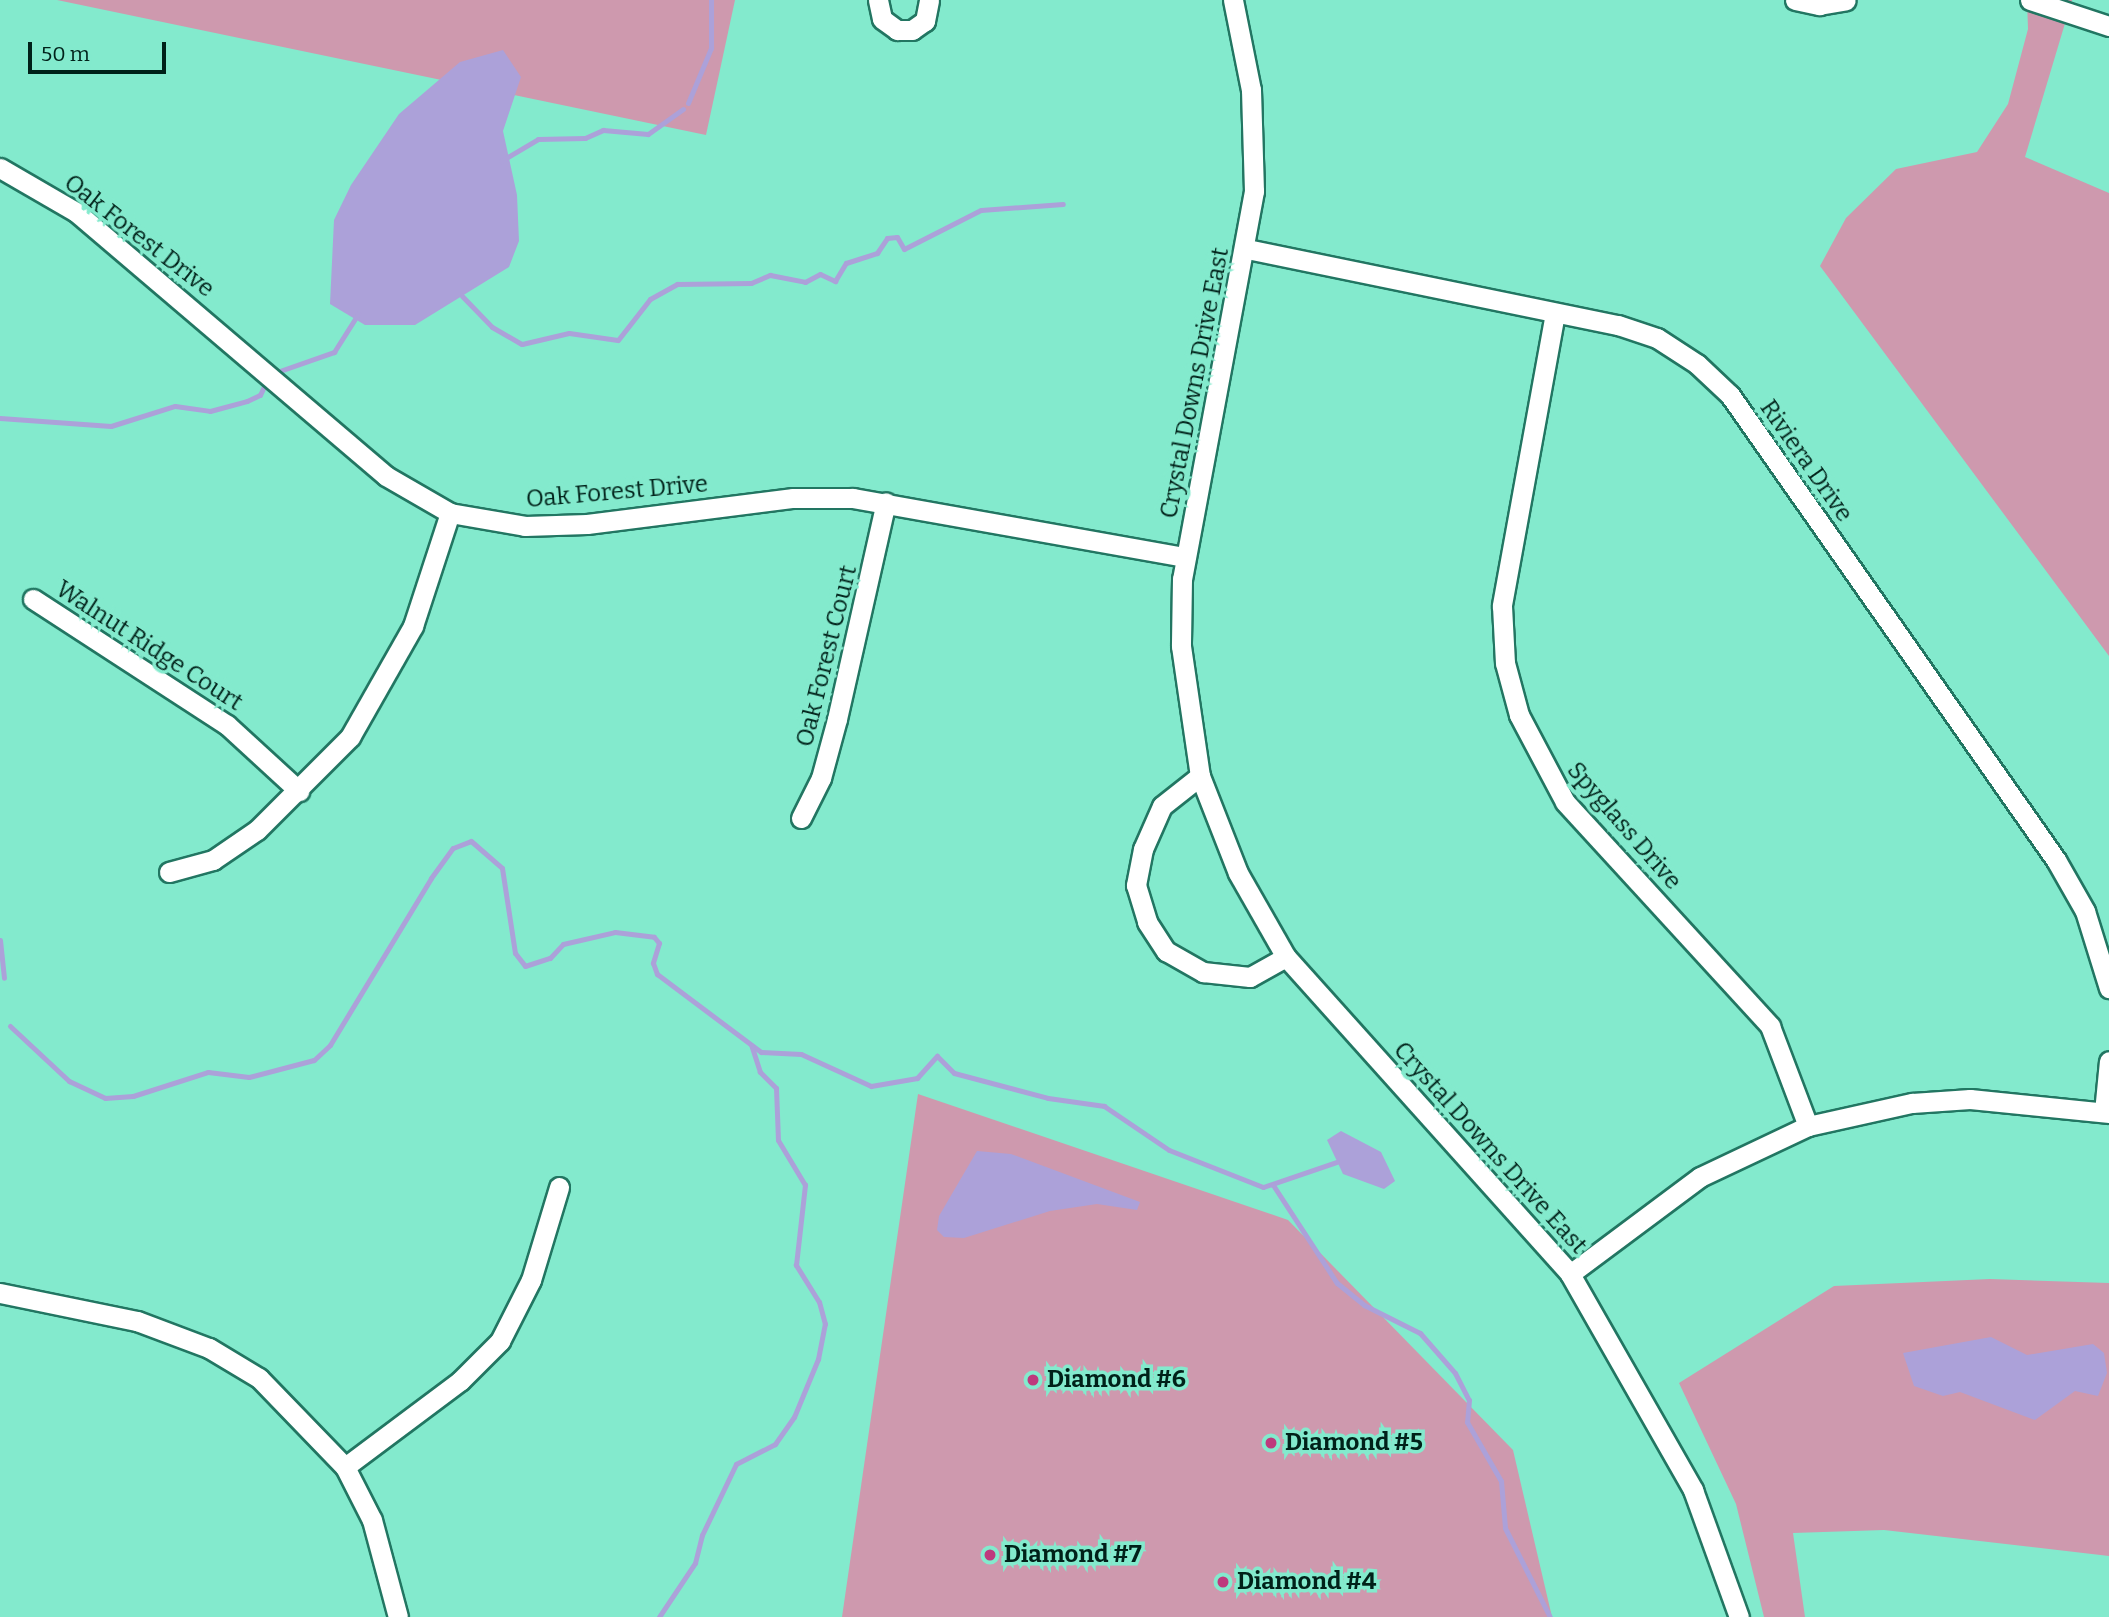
<!DOCTYPE html>
<style>
body{margin:0}
#map{position:relative;width:2109px;height:1617px;overflow:hidden;background:#83eacd;font-family:Bitter,serif}
div>[style]{position:absolute}
[style*='--x']{left:calc(var(--x)*1px);top:calc(var(--y)*1px);width:calc(var(--w)*1px);rotate:calc(var(--a)*1deg)}
.green>*{inset:0;background:#ce99ae}
.water>*{inset:0;background:#aca1d9}
.stream>*{height:5px;margin:-2.5px;padding:0 2.5px;transform-origin:2.5px;border-radius:2.5px;background:#aca1d9}
.roads{filter:drop-shadow(2px 0 #227662) drop-shadow(-2px 0 #227662) drop-shadow(0 2px #227662) drop-shadow(0 -2px #227662)}
.minor>*{height:19px;margin:-9.5px;padding:0 9.5px;transform-origin:9.5px;border-radius:9.5px;background:#fff}
.dots>*{width:19px;height:19px;translate:-50% -50%;box-sizing:border-box;border:4px solid #83eacd;border-radius:50%}
span{translate:-50% -50%;white-space:nowrap;text-align:center;line-height:1.15;-webkit-text-stroke:7px #83eacd;paint-order:stroke}
.street-label{font-size:24px;color:#002119}
.poi-label{font-size:24px;color:#002119;font-weight:700}
.left{translate:0 -50%;text-align:left}
.scale{position:absolute;left:28px;top:42px;width:138px;height:32px;box-sizing:border-box;border:4px solid #002119;border-top:0;padding-left:9px;font-size:21px;line-height:24px;white-space:nowrap;color:#002119;-webkit-text-stroke:5px #83eacd;paint-order:stroke}
</style>
<div id="map">
<div class="green">
<i style="clip-path:polygon(57px 0,735px 0,706px 135px)"></i>
<i style="clip-path:polygon(2027px 0,2072px 0,2025px 157px,2109px 193px,2109px 656px,1820px 266px,1846px 218px,1896px 169px,1977px 152px,2008px 104px,2028px 29px)"></i>
<i style="clip-path:polygon(918px 1094px,1288px 1220px,1513px 1450px,1552px 1617px,842px 1617px)"></i>
<i style="clip-path:polygon(1990px 1279px,2109px 1283px,2109px 1556px,1884px 1530px,1793px 1533px,1805px 1617px,1764px 1617px,1736px 1504px,1679px 1383px,1834px 1286px)"></i>
</div>
<div class="water">
<i style="clip-path:polygon(503px 50px,521px 77px,503px 131px,517px 195px,519px 241px,509px 267px,415px 325px,365px 325px,330px 304px,334px 220px,351px 185px,399px 114px,460px 62px)"></i>
<i style="clip-path:polygon(1341px 1131px,1381px 1152px,1395px 1181px,1384px 1189px,1343px 1174px,1327px 1140px)"></i>
<i style="clip-path:polygon(977px 1151px,1011px 1154px,1140px 1202px,1137px 1210px,1097px 1204px,1050px 1211px,964px 1238px,944px 1237px,937px 1230px,939px 1216px)"></i>
<i style="clip-path:polygon(1991px 1337px,2027px 1355px,2093px 1344px,2104px 1353px,2107px 1373px,2098px 1396px,2075px 1391px,2035px 1420px,1960px 1392px,1943px 1396px,1914px 1386px,1903px 1353px)"></i>
</div>
<div class="stream">
<i style="--x:688;--y:103;--w:60;--a:-67.3"></i>
<i style="--x:711;--y:48;--w:48;--a:-90"></i>
<i style="--x:501;--y:161;--w:43;--a:-30.7"></i>
<i style="--x:538;--y:139;--w:47;--a:-1.2"></i>
<i style="--x:585;--y:138;--w:20;--a:-24"></i>
<i style="--x:603;--y:130;--w:45;--a:5.1"></i>
<i style="--x:648;--y:134;--w:43;--a:-35.5"></i>
<i style="--x:462;--y:296;--w:43;--a:45.9"></i>
<i style="--x:492;--y:327;--w:34;--a:30"></i>
<i style="--x:522;--y:344;--w:48;--a:-13.2"></i>
<i style="--x:569;--y:333;--w:49;--a:8.1"></i>
<i style="--x:618;--y:340;--w:52;--a:-52"></i>
<i style="--x:650;--y:299;--w:31;--a:-29"></i>
<i style="--x:677;--y:284;--w:74;--a:-0.8"></i>
<i style="--x:751;--y:283;--w:21;--a:-23"></i>
<i style="--x:770;--y:275;--w:36;--a:11"></i>
<i style="--x:805;--y:282;--w:17;--a:-28"></i>
<i style="--x:820;--y:274;--w:17;--a:25"></i>
<i style="--x:835;--y:281;--w:21;--a:-59"></i>
<i style="--x:846;--y:263;--w:33;--a:-18"></i>
<i style="--x:877;--y:253;--w:18;--a:-56"></i>
<i style="--x:887;--y:238;--w:10;--a:-6"></i>
<i style="--x:897;--y:237;--w:14;--a:60"></i>
<i style="--x:904;--y:249;--w:86;--a:-26.9"></i>
<i style="--x:981;--y:210;--w:82;--a:-4.2"></i>
<i style="--x:274;--y:373;--w:64;--a:-19.3"></i>
<i style="--x:334;--y:352;--w:45;--a:-57.7"></i>
<i style="--x:0;--y:418;--w:111;--a:4.1"></i>
<i style="--x:111;--y:426;--w:67;--a:-17.4"></i>
<i style="--x:175;--y:406;--w:35;--a:8"></i>
<i style="--x:210;--y:411;--w:38;--a:-15"></i>
<i style="--x:247;--y:401;--w:14;--a:-25"></i>
<i style="--x:260;--y:395;--w:17;--a:-65"></i>
<i style="--x:0;--y:940;--w:38;--a:84"></i>
<i style="--x:10;--y:1026;--w:81;--a:43"></i>
<i style="--x:69;--y:1081;--w:40;--a:25"></i>
<i style="--x:105;--y:1098;--w:28;--a:-4"></i>
<i style="--x:133;--y:1096;--w:79;--a:-17.7"></i>
<i style="--x:208;--y:1072;--w:41;--a:7"></i>
<i style="--x:249;--y:1077;--w:67;--a:-14.7"></i>
<i style="--x:314;--y:1060;--w:22;--a:-43"></i>
<i style="--x:330;--y:1045;--w:195;--a:-58.8"></i>
<i style="--x:431;--y:878;--w:37;--a:-54"></i>
<i style="--x:453;--y:848;--w:19;--a:-21"></i>
<i style="--x:471;--y:841;--w:41;--a:41.1"></i>
<i style="--x:502;--y:868;--w:86;--a:81.3"></i>
<i style="--x:515;--y:953;--w:16;--a:52"></i>
<i style="--x:525;--y:966;--w:26;--a:-18"></i>
<i style="--x:550;--y:958;--w:19;--a:-47"></i>
<i style="--x:563;--y:944;--w:53;--a:-13"></i>
<i style="--x:615;--y:932;--w:39;--a:7"></i>
<i style="--x:654;--y:937;--w:8;--a:50"></i>
<i style="--x:659;--y:943;--w:21;--a:107"></i>
<i style="--x:653;--y:963;--w:12;--a:70"></i>
<i style="--x:657;--y:974;--w:130;--a:36.9"></i>
<i style="--x:761;--y:1052;--w:40;--a:2.9"></i>
<i style="--x:801;--y:1054;--w:77;--a:24.6"></i>
<i style="--x:871;--y:1086;--w:47;--a:-9.9"></i>
<i style="--x:917;--y:1078;--w:30;--a:-48"></i>
<i style="--x:937;--y:1056;--w:24;--a:45"></i>
<i style="--x:954;--y:1073;--w:97;--a:14.9"></i>
<i style="--x:1048;--y:1098;--w:57;--a:8.1"></i>
<i style="--x:1104;--y:1106;--w:78;--a:34.1"></i>
<i style="--x:1169;--y:1150;--w:101;--a:21.5"></i>
<i style="--x:1263;--y:1187;--w:78;--a:-18.7"></i>
<i style="--x:1273;--y:1185;--w:117;--a:56.9"></i>
<i style="--x:1337;--y:1283;--w:35;--a:39"></i>
<i style="--x:1364;--y:1305;--w:63;--a:26.6"></i>
<i style="--x:1420;--y:1333;--w:53;--a:48.8"></i>
<i style="--x:1455;--y:1373;--w:30;--a:63"></i>
<i style="--x:1469;--y:1400;--w:22;--a:95"></i>
<i style="--x:1467;--y:1422;--w:68;--a:60"></i>
<i style="--x:1501;--y:1481;--w:47;--a:85.1"></i>
<i style="--x:1505;--y:1528;--w:100;--a:63.2"></i>
<i style="--x:659;--y:1617;--w:65;--a:-56.3"></i>
<i style="--x:695;--y:1563;--w:29;--a:-76"></i>
<i style="--x:702;--y:1535;--w:79;--a:-64.4"></i>
<i style="--x:736;--y:1464;--w:44;--a:-27.1"></i>
<i style="--x:775;--y:1444;--w:33;--a:-55"></i>
<i style="--x:794;--y:1417;--w:63;--a:-67.5"></i>
<i style="--x:818;--y:1359;--w:36;--a:-79"></i>
<i style="--x:825;--y:1324;--w:23;--a:-105"></i>
<i style="--x:819;--y:1302;--w:44;--a:-121.9"></i>
<i style="--x:796;--y:1265;--w:81;--a:-83.6"></i>
<i style="--x:805;--y:1185;--w:52;--a:-121"></i>
<i style="--x:778;--y:1140;--w:52;--a:-92.2"></i>
<i style="--x:776;--y:1088;--w:23;--a:-135"></i>
<i style="--x:760;--y:1072;--w:28;--a:-108"></i>
</div>
<div class="roads">
<div class="minor">
<i style="--x:878;--y:0;--w:19;--a:78"></i>
<i style="--x:882;--y:19;--w:19;--a:36"></i>
<i style="--x:897;--y:30;--w:15;--a:0"></i>
<i style="--x:912;--y:30;--w:16;--a:-35"></i>
<i style="--x:925;--y:21;--w:21;--a:-79"></i>
<i style="--x:1233;--y:0;--w:92;--a:78.7"></i>
<i style="--x:1251;--y:90;--w:101;--a:88.3"></i>
<i style="--x:1254;--y:191;--w:395;--a:100.5"></i>
<i style="--x:1182;--y:579;--w:67;--a:90.9"></i>
<i style="--x:1181;--y:646;--w:131;--a:81.7"></i>
<i style="--x:1200;--y:776;--w:104;--a:68.6"></i>
<i style="--x:1238;--y:873;--w:97;--a:60.3"></i>
<i style="--x:1286;--y:957;--w:426;--a:48.1"></i>
<i style="--x:1570;--y:1274;--w:249;--a:60.3"></i>
<i style="--x:1693;--y:1490;--w:135;--a:70.1"></i>
<i style="--x:1795;--y:0;--w:25;--a:12"></i>
<i style="--x:1819;--y:5;--w:27;--a:-10"></i>
<i style="--x:2030;--y:0;--w:83;--a:18.2"></i>
<i style="--x:0;--y:168;--w:88;--a:30.1"></i>
<i style="--x:76;--y:212;--w:407;--a:40.4"></i>
<i style="--x:386;--y:476;--w:74;--a:30"></i>
<i style="--x:450;--y:513;--w:76;--a:9.8"></i>
<i style="--x:525;--y:526;--w:62;--a:-1.8"></i>
<i style="--x:587;--y:524;--w:208;--a:-7.2"></i>
<i style="--x:793;--y:498;--w:60;--a:0"></i>
<i style="--x:853;--y:498;--w:337;--a:10.1"></i>
<i style="--x:1247;--y:249;--w:379;--a:11.6"></i>
<i style="--x:1618;--y:325;--w:41;--a:18.4"></i>
<i style="--x:1657;--y:338;--w:48;--a:33"></i>
<i style="--x:1697;--y:364;--w:45;--a:43.2"></i>
<i style="--x:1730;--y:395;--w:568;--a:54.97"></i>
<i style="--x:2056;--y:860;--w:59;--a:60.4"></i>
<i style="--x:2085;--y:911;--w:81;--a:72.7"></i>
<i style="--x:1555;--y:313;--w:298;--a:100.3"></i>
<i style="--x:1502;--y:606;--w:57;--a:87"></i>
<i style="--x:1505;--y:663;--w:54;--a:74.9"></i>
<i style="--x:1519;--y:715;--w:98;--a:62.1"></i>
<i style="--x:1565;--y:802;--w:304;--a:47.5"></i>
<i style="--x:1770;--y:1026;--w:107;--a:69.2"></i>
<i style="--x:33;--y:599;--w:231;--a:33"></i>
<i style="--x:227;--y:725;--w:98;--a:42.5"></i>
<i style="--x:1200;--y:776;--w:48;--a:141.7"></i>
<i style="--x:1162;--y:806;--w:47;--a:113.8"></i>
<i style="--x:1143;--y:849;--w:37;--a:101"></i>
<i style="--x:1136;--y:885;--w:39;--a:73"></i>
<i style="--x:1147;--y:922;--w:35;--a:57"></i>
<i style="--x:1166;--y:951;--w:43;--a:29.6"></i>
<i style="--x:1203;--y:972;--w:47;--a:6.1"></i>
<i style="--x:1250;--y:977;--w:41;--a:-29.1"></i>
<i style="--x:801;--y:818;--w:45;--a:-63.4"></i>
<i style="--x:821;--y:778;--w:61;--a:-74.8"></i>
<i style="--x:837;--y:719;--w:222;--a:-77.3"></i>
<i style="--x:169;--y:872;--w:46;--a:-15.3"></i>
<i style="--x:213;--y:860;--w:53;--a:-34.3"></i>
<i style="--x:257;--y:830;--w:132;--a:-45"></i>
<i style="--x:350;--y:737;--w:128;--a:-60.4"></i>
<i style="--x:413;--y:626;--w:119;--a:-71.9"></i>
<i style="--x:2104;--y:1112;--w:51;--a:-84.4"></i>
<i style="--x:1570;--y:1274;--w:162;--a:-36.7"></i>
<i style="--x:1700;--y:1177;--w:119;--a:-25.3"></i>
<i style="--x:1808;--y:1126;--w:107;--a:-12.5"></i>
<i style="--x:1912;--y:1103;--w:58;--a:-3.9"></i>
<i style="--x:1970;--y:1099;--w:140;--a:5.8"></i>
<i style="--x:0;--y:1293;--w:140;--a:11.6"></i>
<i style="--x:137;--y:1321;--w:77;--a:20.6"></i>
<i style="--x:209;--y:1348;--w:58;--a:31"></i>
<i style="--x:259;--y:1378;--w:124;--a:46"></i>
<i style="--x:345;--y:1467;--w:59;--a:63"></i>
<i style="--x:372;--y:1520;--w:100;--a:75"></i>
<i style="--x:345;--y:1467;--w:144;--a:-36.8"></i>
<i style="--x:460;--y:1381;--w:57;--a:-45"></i>
<i style="--x:500;--y:1341;--w:68;--a:-63.1"></i>
<i style="--x:531;--y:1280;--w:97;--a:-73.2"></i>
</div>
</div>
<div class="dots">
<i style="left:1033px;top:1380px;background:#be397d"></i>
<i style="left:1271px;top:1443px;background:#be397d"></i>
<i style="left:990px;top:1555px;background:#be397d"></i>
<i style="left:1223px;top:1582px;background:#be397d"></i>
</div>
<div class="street-label">
<span style="left:139px;top:236px;rotate:38deg">Oak Forest Drive</span>
<span style="left:1195px;top:383px;rotate:-79deg">Crystal Downs Drive East</span>
<span style="left:1806px;top:461px;rotate:55deg">Riviera Drive</span>
<span style="left:617px;top:492px;rotate:-5deg">Oak Forest Drive</span>
<span style="left:149px;top:646px;rotate:33deg">Walnut Ridge Court</span>
<span style="left:827px;top:656px;rotate:-76deg">Oak Forest Court</span>
<span style="left:1624px;top:826px;rotate:49deg">Spyglass Drive</span>
<span style="left:1490px;top:1148px;rotate:48deg">Crystal Downs Drive East</span>
</div>
<div class="poi-label">
<span class="left" style="left:1047px;top:1380px">Diamond #6</span>
<span class="left" style="left:1285px;top:1443px">Diamond #5</span>
<span class="left" style="left:1004px;top:1555px">Diamond #7</span>
<span class="left" style="left:1237px;top:1582px">Diamond #4</span>
</div>
<div class="scale">50 m</div>
</div>
